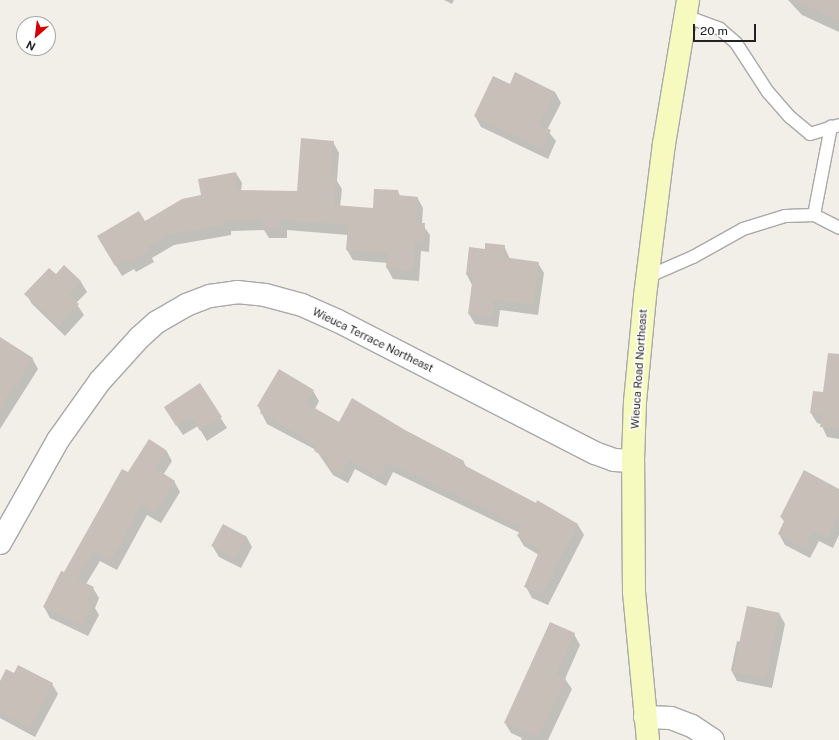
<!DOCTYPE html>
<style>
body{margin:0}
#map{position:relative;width:839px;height:740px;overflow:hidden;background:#f2efe9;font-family:"Public Sans",sans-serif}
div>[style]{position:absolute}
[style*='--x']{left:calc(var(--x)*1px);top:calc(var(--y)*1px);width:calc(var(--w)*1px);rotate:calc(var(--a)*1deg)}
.shadow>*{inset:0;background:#0003}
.building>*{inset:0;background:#c7bfb8;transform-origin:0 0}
.roads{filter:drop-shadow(1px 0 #a9a9a9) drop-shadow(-1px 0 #a9a9a9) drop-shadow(0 1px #a9a9a9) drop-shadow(0 -1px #a9a9a9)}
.lane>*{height:12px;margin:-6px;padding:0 6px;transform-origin:6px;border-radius:6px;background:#fff}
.street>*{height:22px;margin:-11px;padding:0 11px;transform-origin:11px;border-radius:11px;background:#fff}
.secondary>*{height:22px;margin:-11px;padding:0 11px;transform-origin:11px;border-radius:11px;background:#f7fabf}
span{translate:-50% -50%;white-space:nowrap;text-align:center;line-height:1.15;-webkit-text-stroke:3px #fff;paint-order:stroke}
.street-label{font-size:11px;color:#222}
.north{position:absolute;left:16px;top:16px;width:40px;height:40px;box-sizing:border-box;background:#fff;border:1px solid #a7a7a7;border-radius:50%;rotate:208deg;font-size:11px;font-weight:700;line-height:16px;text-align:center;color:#222}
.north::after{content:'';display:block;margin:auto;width:14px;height:18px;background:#d40000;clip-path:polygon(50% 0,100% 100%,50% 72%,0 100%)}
.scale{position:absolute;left:693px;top:24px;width:63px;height:18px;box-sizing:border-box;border:2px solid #222;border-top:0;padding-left:5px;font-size:12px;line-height:14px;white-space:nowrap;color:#222;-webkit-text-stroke:3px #fff;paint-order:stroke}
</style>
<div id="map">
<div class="shadow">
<i style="clip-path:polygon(444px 0,454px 0,452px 4px)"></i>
<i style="clip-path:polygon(788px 0,839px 0,839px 32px,802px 15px)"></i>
<i style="clip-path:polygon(510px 85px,555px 92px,561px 103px,547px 130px,556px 141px,548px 159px,481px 127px,475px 116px)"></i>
<i style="clip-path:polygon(333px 142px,339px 153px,337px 181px,342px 189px,340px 207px,374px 209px,398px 191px,400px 196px,417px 197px,423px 208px,422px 224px,430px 235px,429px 252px,421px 251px,419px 281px,393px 279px,387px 268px,388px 263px,353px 260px,347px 250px,348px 235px,287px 230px,287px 238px,269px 238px,264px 230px,231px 231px,231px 235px,174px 245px,152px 258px,154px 262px,136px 272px,134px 269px,122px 276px,98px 236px,144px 222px,202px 196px,236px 173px,242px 183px,241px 191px,298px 192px)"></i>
<i style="clip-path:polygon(504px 246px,510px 259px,538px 263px,544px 273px,538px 315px,500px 310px,498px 327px,475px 324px,469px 314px,472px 285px,467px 275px,470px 249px,485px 250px)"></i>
<i style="clip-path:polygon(64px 266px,81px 282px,87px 292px,76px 303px,84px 315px,65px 336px,32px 304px,26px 294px,56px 275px)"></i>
<i style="clip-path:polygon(0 338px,32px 358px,38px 369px,0 429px)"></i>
<i style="clip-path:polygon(839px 380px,839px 439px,827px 437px,821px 424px,817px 423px,811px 413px,824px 393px)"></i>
<i style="clip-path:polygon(200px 385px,227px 428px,207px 441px,198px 426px,183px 435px,171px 417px)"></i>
<i style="clip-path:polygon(313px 391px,319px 401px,315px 409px,340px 423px,404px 431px,463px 461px,467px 468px,578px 525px,584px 535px,548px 605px,532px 598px,526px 587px,539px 555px,524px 546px,518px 536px,520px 533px,393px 472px,386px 486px,355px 469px,348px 483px,333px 475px,316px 450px,267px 424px,258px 406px)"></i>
<i style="clip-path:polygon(166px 450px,172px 461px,163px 475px,174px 481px,180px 492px,161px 523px,147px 515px,117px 570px,100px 561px,86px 584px,93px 588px,99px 598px,95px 608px,99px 615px,88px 636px,50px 618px,44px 607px,128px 474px)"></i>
<i style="clip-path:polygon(839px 490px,839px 535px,833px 548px,819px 541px,810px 558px,785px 545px,779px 534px,785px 523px,781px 517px)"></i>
<i style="clip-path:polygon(246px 536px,252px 547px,241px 568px,219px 557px,213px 547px)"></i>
<i style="clip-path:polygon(779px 613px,785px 624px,772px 688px,737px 681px,731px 670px,737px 641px,740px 642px)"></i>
<i style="clip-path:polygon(574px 634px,580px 645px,565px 679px,572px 689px,548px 740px,521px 740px,522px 738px,511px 733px,505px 723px)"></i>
<i style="clip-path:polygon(0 683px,52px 684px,58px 694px,35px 737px,0 718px)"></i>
</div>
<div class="building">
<i style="clip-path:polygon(792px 0,839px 0,839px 21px)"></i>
<i style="clip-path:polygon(515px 72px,555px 92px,539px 124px,551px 130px,542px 149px,474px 116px,493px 76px,510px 84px)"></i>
<i style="clip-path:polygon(301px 138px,334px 141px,331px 177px,336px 177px,334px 205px,373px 208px,374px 189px,398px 190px,398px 195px,418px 197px,416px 223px,425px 223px,424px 241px,415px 241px,413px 271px,386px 268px,387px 253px,346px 250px,348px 225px,281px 220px,281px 227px,262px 228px,262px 220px,225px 221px,226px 224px,168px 235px,146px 247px,149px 251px,129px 263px,127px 259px,115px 266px,97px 236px,139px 211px,145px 221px,182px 199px,201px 195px,198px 179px,236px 172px,235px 190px,297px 191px)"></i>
<i style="clip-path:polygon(485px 243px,505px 245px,503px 257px,539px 262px,533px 305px,494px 300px,492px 317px,468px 314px,473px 276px,466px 275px,469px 247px,485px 249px)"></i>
<i style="clip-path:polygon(64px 265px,81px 281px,69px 295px,79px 304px,59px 326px,24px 294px,49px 268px,56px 274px)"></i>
<i style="clip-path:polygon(0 337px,33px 358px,16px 385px,14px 384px,0 411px)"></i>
<i style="clip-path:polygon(828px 353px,839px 354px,839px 429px,820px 427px,822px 415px,810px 413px,813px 391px,823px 392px)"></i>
<i style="clip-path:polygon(279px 369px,314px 390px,306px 403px,339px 422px,352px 398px,405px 430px,464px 461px,462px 464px,536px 503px,537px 500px,578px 524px,542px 595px,524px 587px,540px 549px,517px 536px,522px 527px,387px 462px,380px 476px,349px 460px,342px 473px,326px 465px,329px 459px,314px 451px,317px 445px,260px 413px,262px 409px,257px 406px)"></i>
<i style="clip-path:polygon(200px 383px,222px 417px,200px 431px,191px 416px,176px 426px,164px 407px)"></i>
<i style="clip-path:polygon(149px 439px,166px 450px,155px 468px,175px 481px,155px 513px,141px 505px,111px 561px,93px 551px,77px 579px,94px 587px,87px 601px,93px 604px,82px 626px,43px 607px,61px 571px,64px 572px,122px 469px,128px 472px)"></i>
<i style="clip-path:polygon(804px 470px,839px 489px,839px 513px,827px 538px,813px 531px,804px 548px,778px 534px,785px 519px,780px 517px)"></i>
<i style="left:223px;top:524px;width:26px;height:25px;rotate:28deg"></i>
<i style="left:747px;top:606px;width:33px;height:67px;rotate:12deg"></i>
<i style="clip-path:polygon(550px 622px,575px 633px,556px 674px,566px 678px,538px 738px,504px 723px)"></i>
<i style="clip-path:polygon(18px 665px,53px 683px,29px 728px,0 712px,0 681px,6px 669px,14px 673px)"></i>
</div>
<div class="roads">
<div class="lane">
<i style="--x:685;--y:16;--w:37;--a:20"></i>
<i style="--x:720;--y:29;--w:21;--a:41"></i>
<i style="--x:736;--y:43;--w:59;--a:56.9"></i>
<i style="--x:768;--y:92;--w:33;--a:49"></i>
<i style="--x:790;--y:117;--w:26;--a:40"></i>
<i style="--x:810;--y:134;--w:30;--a:-17"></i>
<i style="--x:814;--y:215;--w:90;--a:-79.1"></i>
<i style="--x:647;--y:277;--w:50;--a:-23.5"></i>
<i style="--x:693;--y:257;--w:57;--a:-29.2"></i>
<i style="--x:743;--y:229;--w:44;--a:-17.2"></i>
<i style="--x:785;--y:216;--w:29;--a:-2"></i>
<i style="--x:814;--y:215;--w:28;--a:27"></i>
</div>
<div class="street">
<i style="--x:0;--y:543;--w:118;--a:-60.6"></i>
<i style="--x:58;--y:440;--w:72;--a:-54.6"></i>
<i style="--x:100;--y:381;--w:58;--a:-47.8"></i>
<i style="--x:139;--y:338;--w:24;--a:-42"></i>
<i style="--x:157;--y:322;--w:34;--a:-30"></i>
<i style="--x:186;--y:305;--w:26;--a:-21"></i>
<i style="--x:210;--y:296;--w:27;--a:-8"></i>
<i style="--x:237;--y:292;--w:28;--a:6"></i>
<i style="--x:265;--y:295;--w:38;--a:15"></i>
<i style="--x:302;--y:305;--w:39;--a:24"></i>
<i style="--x:338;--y:321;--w:289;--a:27.2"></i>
<i style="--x:595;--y:453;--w:20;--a:20"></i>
<i style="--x:614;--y:460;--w:19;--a:3"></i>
<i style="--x:645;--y:717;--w:26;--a:2"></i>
<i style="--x:671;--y:718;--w:22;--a:21"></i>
<i style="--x:692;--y:726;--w:25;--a:34"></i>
</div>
<div class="secondary">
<i style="--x:648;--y:740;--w:149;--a:-95.4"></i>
<i style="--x:634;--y:592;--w:131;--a:-90.4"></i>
<i style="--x:633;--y:461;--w:59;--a:-88.1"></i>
<i style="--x:635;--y:402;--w:106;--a:-84.6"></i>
<i style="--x:645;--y:296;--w:153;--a:-82.9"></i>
<i style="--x:664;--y:144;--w:146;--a:-80.5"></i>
</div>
</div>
<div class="street-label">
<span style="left:373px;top:340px;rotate:26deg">Wieuca Terrace Northeast</span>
<span style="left:639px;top:369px;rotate:-86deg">Wieuca Road Northeast</span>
</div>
<div class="north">N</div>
<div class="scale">20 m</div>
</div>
